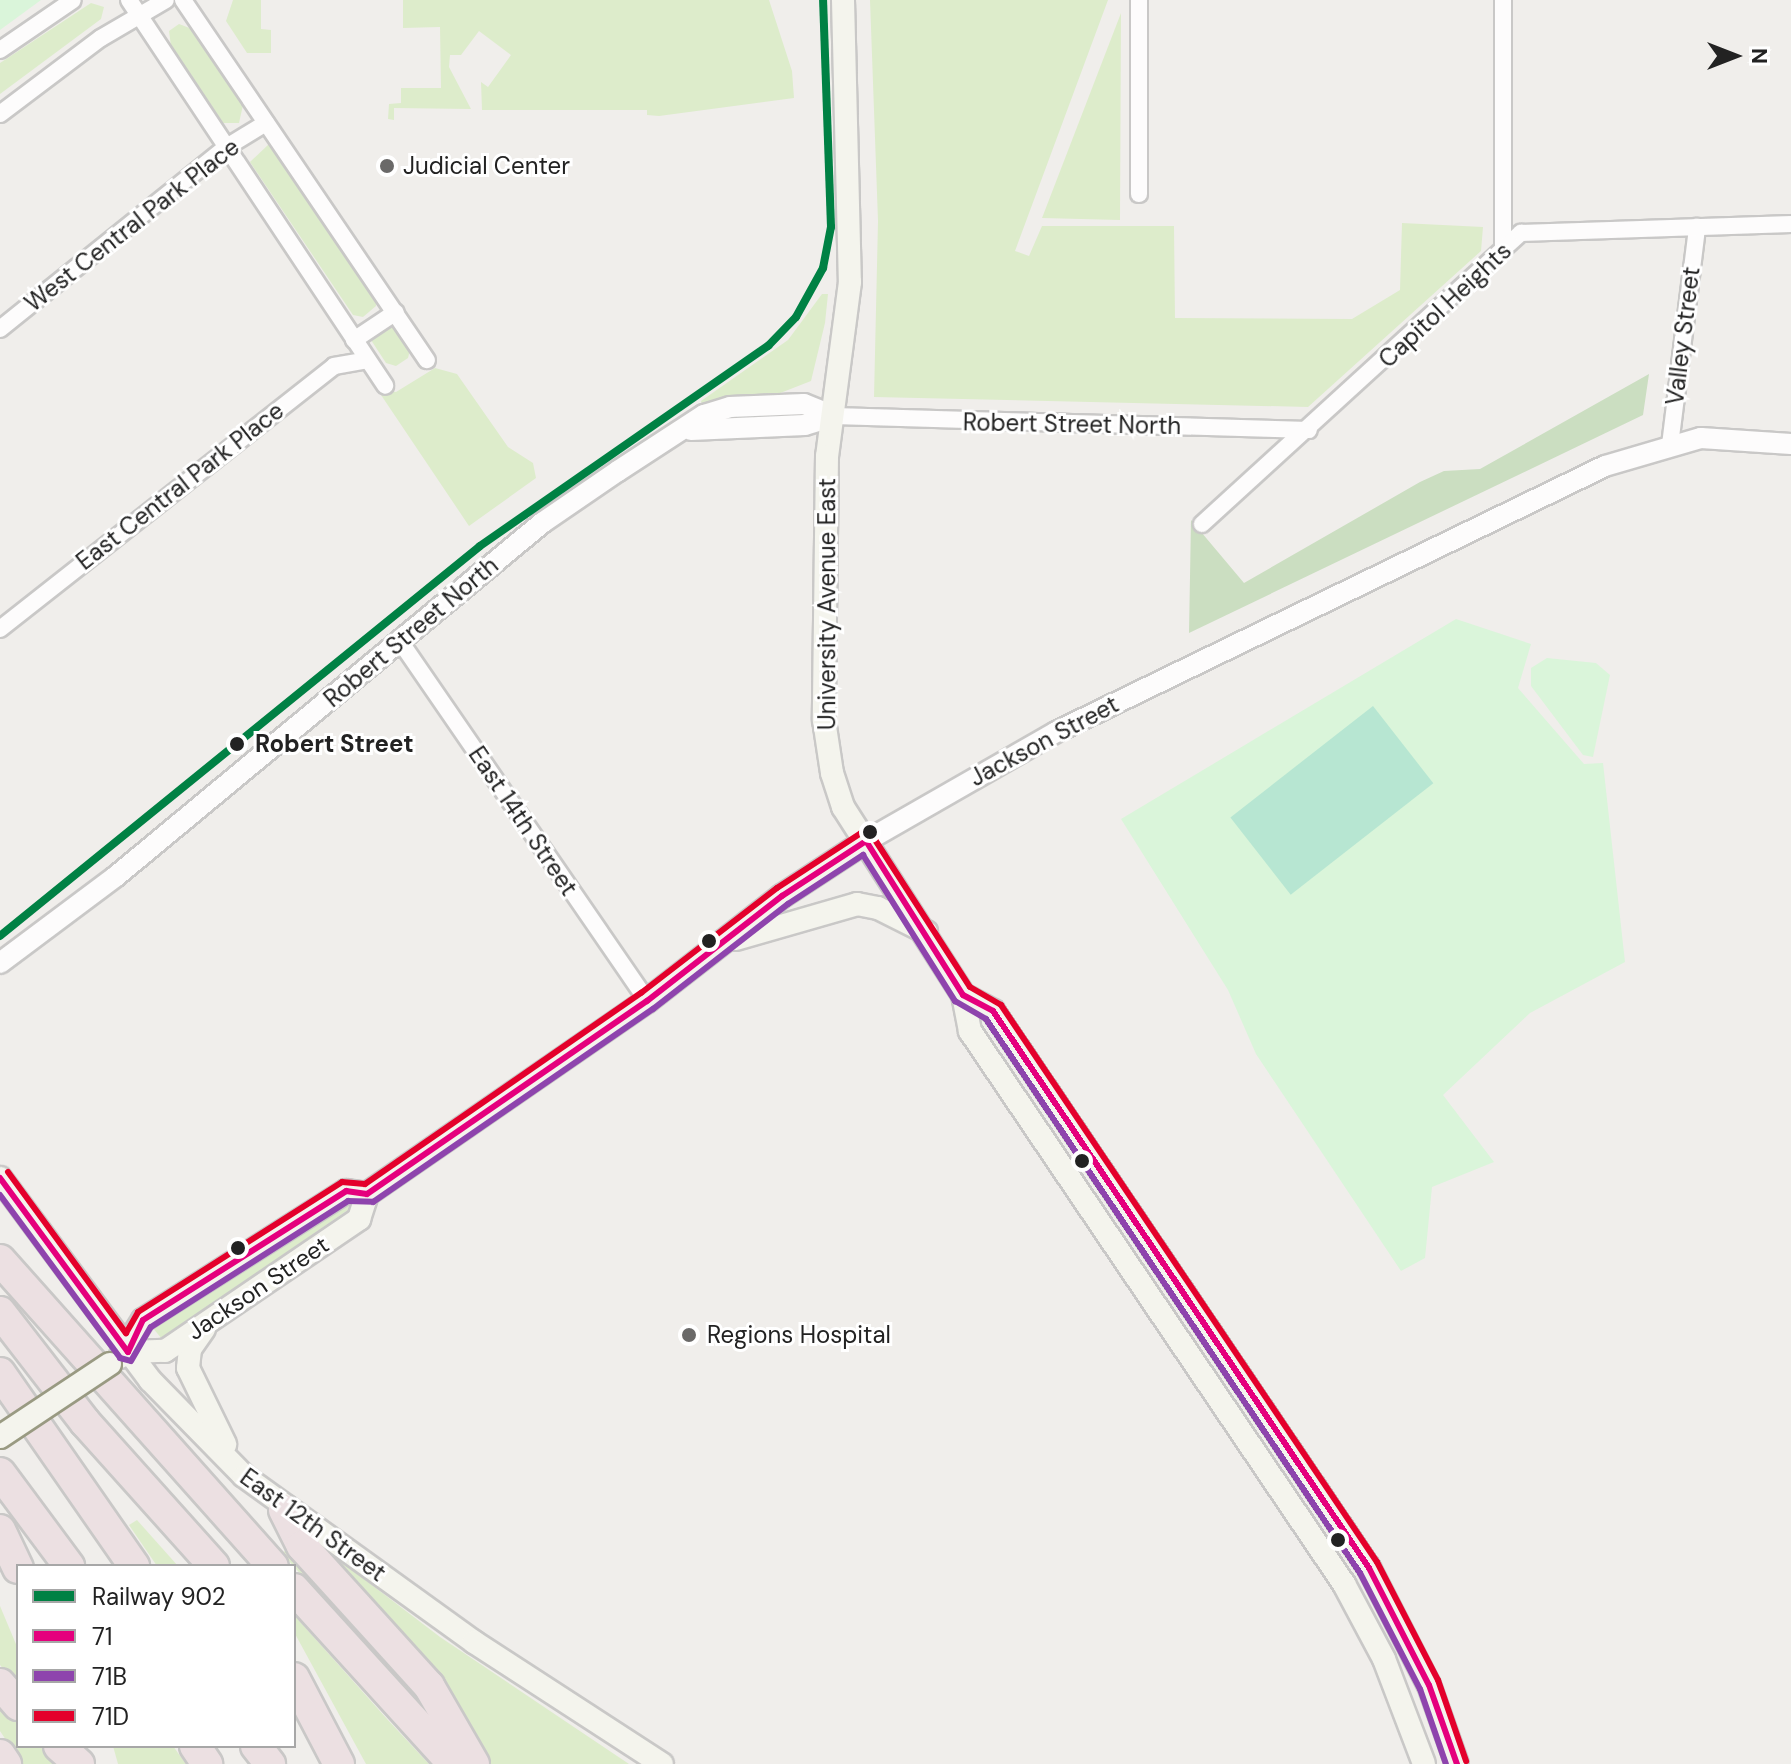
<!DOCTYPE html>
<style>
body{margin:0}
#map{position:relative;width:1791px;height:1764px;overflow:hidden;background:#f0eeeb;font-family:"DM Sans",sans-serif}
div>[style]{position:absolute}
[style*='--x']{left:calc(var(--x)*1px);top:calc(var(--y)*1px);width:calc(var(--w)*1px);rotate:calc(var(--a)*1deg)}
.grass>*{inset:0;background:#ddeccb}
.forest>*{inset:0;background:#cbdec1}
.park>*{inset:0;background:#daf5da}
.pitch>*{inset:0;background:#b7e6d2;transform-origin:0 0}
.roads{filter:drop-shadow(2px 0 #c9c8c7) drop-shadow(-2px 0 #c9c8c7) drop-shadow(0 2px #c9c8c7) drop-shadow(0 -2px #c9c8c7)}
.minor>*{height:16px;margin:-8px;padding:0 8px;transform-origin:8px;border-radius:8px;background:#fdfcfc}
.tertiary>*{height:20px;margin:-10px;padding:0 10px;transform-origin:10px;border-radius:10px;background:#fdfcfc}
.secondary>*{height:22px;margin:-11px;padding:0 11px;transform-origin:11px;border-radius:11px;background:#f4f4ed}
.motorway>*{height:30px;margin:-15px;padding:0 15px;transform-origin:15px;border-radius:15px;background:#ece0e2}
.bridges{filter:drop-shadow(2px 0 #999a82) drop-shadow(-2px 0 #999a82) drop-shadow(0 2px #999a82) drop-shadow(0 -2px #999a82)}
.secondary-bridge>*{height:22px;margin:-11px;padding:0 11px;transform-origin:11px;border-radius:11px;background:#f4f4ed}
.bus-1>*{height:6px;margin:-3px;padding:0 3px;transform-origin:3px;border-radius:3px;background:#e5007d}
.bus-2>*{height:6px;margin:-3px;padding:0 3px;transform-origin:3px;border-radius:3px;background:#8e44ad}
.bus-3>*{height:6px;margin:-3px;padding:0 3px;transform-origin:3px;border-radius:3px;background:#e4002b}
.rail-1>*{height:8px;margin:-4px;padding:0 4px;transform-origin:4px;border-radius:4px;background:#008144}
.dots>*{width:22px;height:22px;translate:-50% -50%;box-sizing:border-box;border:4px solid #fff;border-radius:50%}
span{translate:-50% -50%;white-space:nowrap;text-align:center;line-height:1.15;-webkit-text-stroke:6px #fff;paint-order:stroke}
.poi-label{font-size:24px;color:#222}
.left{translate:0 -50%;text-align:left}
.street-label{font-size:24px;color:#222}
.stop-label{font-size:24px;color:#222;font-weight:700}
.legend{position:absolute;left:16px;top:1564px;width:280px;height:184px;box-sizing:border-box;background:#fff;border:2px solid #a7a7a7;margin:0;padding:10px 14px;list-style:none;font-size:24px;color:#222}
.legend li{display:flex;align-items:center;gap:16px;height:40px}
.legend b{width:40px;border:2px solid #a7a7a7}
.north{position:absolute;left:1695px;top:16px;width:80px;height:80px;-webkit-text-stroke:6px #fff;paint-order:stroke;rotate:90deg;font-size:22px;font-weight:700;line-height:32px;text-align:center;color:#222}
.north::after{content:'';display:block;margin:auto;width:28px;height:36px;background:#222;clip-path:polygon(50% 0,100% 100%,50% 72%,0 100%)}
</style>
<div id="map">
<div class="grass">
<i style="clip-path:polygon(233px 0,261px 0,261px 29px,271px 30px,271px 53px,247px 53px,226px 21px)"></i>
<i style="clip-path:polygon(403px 0,769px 0,792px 71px,794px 98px,659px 116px,647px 115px,647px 110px,482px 110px,481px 82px,488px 87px,511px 55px,479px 31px,461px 55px,450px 55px,449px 67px,471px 109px,394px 108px,394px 120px,388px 119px,389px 104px,401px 103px,401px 88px,441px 88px,440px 27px,403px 28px)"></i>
<i style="clip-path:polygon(870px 0,1108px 0,1015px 251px,1029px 256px,1042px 226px,1174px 226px,1175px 318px,1352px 319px,1400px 290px,1402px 223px,1483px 227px,1481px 251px,1308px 407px,874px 397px,878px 221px)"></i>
<i style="clip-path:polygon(91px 3px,104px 7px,101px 19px,0 94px,0 63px)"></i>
<i style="clip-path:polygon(1121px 13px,1120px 220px,1042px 218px)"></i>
<i style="clip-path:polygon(179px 24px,192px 29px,243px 105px,239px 123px,223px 123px,171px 46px,169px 31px)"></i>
<i style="clip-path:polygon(269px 144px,376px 298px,376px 306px,363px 317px,353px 315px,250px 162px)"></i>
<i style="clip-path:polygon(822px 294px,828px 294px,825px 323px,811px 381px,770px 397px,702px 405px,701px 401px,788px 340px)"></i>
<i style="clip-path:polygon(392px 324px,410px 350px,408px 358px,396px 366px,386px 363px,371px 340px)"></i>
<i style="clip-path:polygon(435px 368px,457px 374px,508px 447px,533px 463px,536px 478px,469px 526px,377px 389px,396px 392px)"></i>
<i style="clip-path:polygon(349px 1202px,352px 1207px,162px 1339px,152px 1327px)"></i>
<i style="clip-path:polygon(137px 1520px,178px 1566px,157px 1566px,129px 1525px)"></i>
<i style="clip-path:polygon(313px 1540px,440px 1637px,629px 1764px,483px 1764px)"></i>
<i style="clip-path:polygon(286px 1550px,342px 1600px,454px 1741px,339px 1618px,282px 1553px)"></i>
<i style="clip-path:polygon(0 1606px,18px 1649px,18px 1687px,0 1665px)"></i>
<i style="clip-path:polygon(294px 1615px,387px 1719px,429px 1764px,366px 1764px,294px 1632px)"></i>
<i style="clip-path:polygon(0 1703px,18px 1722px,18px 1746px,41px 1746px,58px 1764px,22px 1764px,0 1731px)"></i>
<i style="clip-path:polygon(113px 1746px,173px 1746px,186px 1764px,118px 1764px)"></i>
</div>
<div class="forest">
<i style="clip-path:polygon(1649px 374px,1643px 415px,1189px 633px,1191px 520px,1244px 583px,1420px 482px,1444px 471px,1480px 469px)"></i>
</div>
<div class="park">
<i style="clip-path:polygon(0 0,41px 0,0 30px)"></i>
<i style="clip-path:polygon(1456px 619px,1531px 644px,1518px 688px,1584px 764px,1603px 763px,1625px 962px,1530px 1013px,1443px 1095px,1494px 1162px,1432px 1187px,1425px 1258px,1401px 1271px,1256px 1054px,1228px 990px,1121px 819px)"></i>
<i style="clip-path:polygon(1547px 658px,1596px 663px,1610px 675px,1593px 757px,1583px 755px,1531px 686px,1531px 668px)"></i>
</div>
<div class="pitch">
<i style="left:1373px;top:706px;width:98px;height:181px;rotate:52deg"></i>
</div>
<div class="roads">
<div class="minor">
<i style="--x:129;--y:0;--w:463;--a:56.4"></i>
<i style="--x:183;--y:0;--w:435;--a:55.9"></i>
<i style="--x:1503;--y:0;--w:251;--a:90"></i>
<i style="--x:0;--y:50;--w:88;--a:-34.4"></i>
<i style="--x:0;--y:114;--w:126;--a:-37"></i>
<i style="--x:101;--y:38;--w:75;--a:-30.3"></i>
<i style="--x:1139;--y:194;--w:194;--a:-90"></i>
<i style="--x:0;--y:329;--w:289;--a:-38.8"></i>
<i style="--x:225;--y:148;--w:48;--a:-31.4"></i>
<i style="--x:354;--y:340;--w:50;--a:-33.7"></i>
<i style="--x:834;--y:416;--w:475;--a:1.7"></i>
<i style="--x:1670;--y:445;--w:220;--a:-82.9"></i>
<i style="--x:1202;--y:524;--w:432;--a:-42.4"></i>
<i style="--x:1521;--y:233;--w:270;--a:-1.9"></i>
<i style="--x:0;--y:629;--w:425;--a:-38.2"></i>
<i style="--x:334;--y:366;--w:34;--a:-10"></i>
<i style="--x:400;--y:641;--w:437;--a:55.5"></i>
</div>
<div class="tertiary">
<i style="--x:691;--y:430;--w:114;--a:-2.5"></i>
<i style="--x:805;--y:425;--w:30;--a:-17"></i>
<i style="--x:866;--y:841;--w:219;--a:-29.8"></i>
<i style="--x:1056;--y:732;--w:610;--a:-25.85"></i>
<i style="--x:1605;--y:466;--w:100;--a:-16.3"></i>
<i style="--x:1701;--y:438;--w:90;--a:3.8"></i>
<i style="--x:0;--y:963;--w:144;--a:-36.8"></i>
<i style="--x:115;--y:877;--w:555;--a:-39.66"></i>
<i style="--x:542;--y:523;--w:92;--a:-34.4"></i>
<i style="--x:618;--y:471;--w:103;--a:-33.1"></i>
<i style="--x:704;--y:415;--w:27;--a:-17"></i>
<i style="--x:730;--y:407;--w:74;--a:-2.3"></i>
<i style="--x:804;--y:404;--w:32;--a:22"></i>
</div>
<div class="secondary">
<i style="--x:843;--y:0;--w:282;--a:88.6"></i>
<i style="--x:850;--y:282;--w:176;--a:97.5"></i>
<i style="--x:827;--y:456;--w:264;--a:90.7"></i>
<i style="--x:824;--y:720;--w:54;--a:81.4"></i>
<i style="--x:832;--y:773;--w:36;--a:72"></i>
<i style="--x:843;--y:807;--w:223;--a:57.4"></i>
<i style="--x:963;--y:995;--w:37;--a:79"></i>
<i style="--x:970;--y:1031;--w:668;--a:55.93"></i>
<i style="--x:1344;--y:1584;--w:85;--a:61.9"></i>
<i style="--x:1384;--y:1659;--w:112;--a:69.1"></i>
<i style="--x:736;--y:939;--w:126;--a:-16.1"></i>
<i style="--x:857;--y:904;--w:21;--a:11"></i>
<i style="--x:878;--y:908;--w:54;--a:26.6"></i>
<i style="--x:963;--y:995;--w:34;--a:28"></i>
<i style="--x:993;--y:1011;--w:672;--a:55.98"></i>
<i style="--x:1369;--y:1568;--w:131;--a:62.9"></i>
<i style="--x:1429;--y:1685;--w:84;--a:70.5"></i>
<i style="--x:0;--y:1178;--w:252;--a:53.4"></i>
<i style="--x:150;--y:1380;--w:134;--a:45.6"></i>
<i style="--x:244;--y:1476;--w:284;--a:35.8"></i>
<i style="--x:474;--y:1642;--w:224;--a:33"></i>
<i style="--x:204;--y:1329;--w:24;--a:125"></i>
<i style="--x:190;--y:1349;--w:19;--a:96"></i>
<i style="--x:188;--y:1368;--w:85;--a:64"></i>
<i style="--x:128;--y:1352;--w:37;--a:-2"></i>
<i style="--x:165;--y:1351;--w:235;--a:-34.2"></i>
<i style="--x:359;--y:1219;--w:26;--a:-72"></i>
<i style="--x:367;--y:1194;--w:340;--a:-34.6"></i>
<i style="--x:647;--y:1001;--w:171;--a:-37.9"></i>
<i style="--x:782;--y:896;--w:100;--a:-33.2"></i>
<i style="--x:120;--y:1357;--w:44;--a:-58.1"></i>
<i style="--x:143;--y:1320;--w:241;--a:-32.4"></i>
<i style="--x:346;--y:1191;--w:21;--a:8"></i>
</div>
<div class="motorway">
<i style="--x:0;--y:1260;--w:410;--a:48.3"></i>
<i style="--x:0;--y:1312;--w:139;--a:52.3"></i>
<i style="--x:85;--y:1422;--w:193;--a:48.1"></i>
<i style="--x:0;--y:1373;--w:235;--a:55.2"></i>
<i style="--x:0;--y:1473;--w:116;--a:53.4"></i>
<i style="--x:284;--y:1510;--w:40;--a:63.4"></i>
<i style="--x:302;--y:1546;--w:189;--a:47.8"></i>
<i style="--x:429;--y:1686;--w:90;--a:60"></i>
<i style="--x:0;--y:1530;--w:42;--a:64.7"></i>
<i style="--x:294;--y:1589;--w:236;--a:47.7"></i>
<i style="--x:294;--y:1678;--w:97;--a:62.4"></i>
<i style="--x:0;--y:1684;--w:28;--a:49"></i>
<i style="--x:59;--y:1746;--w:27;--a:42"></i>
<i style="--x:195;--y:1746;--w:22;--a:56"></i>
<i style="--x:256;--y:1746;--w:23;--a:52"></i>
<i style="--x:0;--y:1755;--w:11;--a:56"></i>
</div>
</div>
<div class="bridges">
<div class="secondary-bridge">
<i style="--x:0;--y:1437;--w:132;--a:-33.6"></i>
</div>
</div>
<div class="bus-1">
<i style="--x:0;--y:1178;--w:216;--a:53.7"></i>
<i style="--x:128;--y:1352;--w:35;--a:-65"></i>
<i style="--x:143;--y:1320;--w:241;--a:-32.4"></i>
<i style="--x:346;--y:1191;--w:21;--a:8"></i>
<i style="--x:367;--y:1194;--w:340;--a:-34.6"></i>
<i style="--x:647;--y:1001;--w:171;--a:-37.9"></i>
<i style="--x:782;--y:896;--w:100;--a:-33.2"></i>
<i style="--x:866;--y:841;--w:182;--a:57.8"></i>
<i style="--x:963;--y:995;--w:34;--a:28"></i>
<i style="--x:993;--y:1011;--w:672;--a:55.98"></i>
<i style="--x:1369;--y:1568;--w:131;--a:62.9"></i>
<i style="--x:1429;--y:1685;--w:84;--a:70.5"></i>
</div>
<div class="bus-2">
<i style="--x:0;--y:1195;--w:202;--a:53.6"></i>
<i style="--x:120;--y:1358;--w:11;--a:15"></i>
<i style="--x:131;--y:1361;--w:39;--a:-60"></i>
<i style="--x:151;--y:1327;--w:234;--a:-32.6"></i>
<i style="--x:348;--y:1201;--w:25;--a:2"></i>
<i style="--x:373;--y:1202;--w:340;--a:-34.6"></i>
<i style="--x:653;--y:1009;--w:171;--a:-37.9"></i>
<i style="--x:788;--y:904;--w:90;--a:-33.2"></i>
<i style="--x:863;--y:855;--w:173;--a:57.8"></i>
<i style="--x:955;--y:1001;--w:36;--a:30"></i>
<i style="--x:986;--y:1019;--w:668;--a:55.98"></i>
<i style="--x:1360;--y:1573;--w:131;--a:62.7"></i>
<i style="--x:1420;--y:1689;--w:79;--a:70.9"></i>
</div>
<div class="bus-3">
<i style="--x:8;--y:1172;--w:200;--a:53.8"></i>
<i style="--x:126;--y:1333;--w:24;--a:-60"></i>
<i style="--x:138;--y:1312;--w:242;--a:-32.5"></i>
<i style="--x:342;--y:1182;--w:23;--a:5"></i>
<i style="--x:365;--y:1184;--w:336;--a:-34.7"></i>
<i style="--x:641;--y:993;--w:172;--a:-37.7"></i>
<i style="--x:777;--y:888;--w:100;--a:-33.2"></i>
<i style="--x:861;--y:833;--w:9;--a:-6"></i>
<i style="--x:870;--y:832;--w:184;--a:57.2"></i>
<i style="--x:970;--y:987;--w:36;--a:30"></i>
<i style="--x:1001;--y:1005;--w:672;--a:55.98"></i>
<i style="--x:1377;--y:1562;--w:133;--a:62.7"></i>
<i style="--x:1438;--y:1680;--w:86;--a:70.9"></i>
</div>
<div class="rail-1">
<i style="--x:0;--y:936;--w:618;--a:-39.09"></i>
<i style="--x:480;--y:546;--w:351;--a:-34.8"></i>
<i style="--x:768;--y:346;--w:40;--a:-46"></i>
<i style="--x:796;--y:317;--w:56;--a:-61.1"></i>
<i style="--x:823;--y:268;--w:42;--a:-79"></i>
<i style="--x:831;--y:227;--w:227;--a:-92"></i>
</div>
<div class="dots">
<i style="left:387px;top:166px;background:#6a6968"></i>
<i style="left:237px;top:744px;background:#222"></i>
<i style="left:870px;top:832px;background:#222"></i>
<i style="left:709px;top:941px;background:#222"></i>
<i style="left:1082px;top:1161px;background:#222"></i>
<i style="left:238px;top:1248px;background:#222"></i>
<i style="left:689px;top:1335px;background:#6a6968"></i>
<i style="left:1338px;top:1540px;background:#222"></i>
</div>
<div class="poi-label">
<span class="left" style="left:403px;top:166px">Judicial Center</span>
<span class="left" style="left:707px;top:1335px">Regions Hospital</span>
</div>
<div class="street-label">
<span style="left:132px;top:225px;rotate:-38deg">West Central Park Place</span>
<span style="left:1445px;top:305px;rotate:-43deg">Capitol Heights</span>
<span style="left:1683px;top:336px;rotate:-83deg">Valley Street</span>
<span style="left:1072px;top:424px;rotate:1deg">Robert Street North</span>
<span style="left:180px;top:486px;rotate:-38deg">East Central Park Place</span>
<span style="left:827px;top:604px;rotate:-90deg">University Avenue East</span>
<span style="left:411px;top:632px;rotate:-40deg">Robert Street North</span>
<span style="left:1044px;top:741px;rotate:-28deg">Jackson Street</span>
<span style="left:523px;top:821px;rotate:56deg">East 14th Street</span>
<span style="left:258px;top:1288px;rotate:-34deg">Jackson Street</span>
<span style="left:313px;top:1525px;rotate:36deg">East 12th Street</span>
</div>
<div class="stop-label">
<span class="left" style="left:255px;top:744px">Robert Street</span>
</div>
<ul class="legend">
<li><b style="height:10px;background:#008144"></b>Railway 902</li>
<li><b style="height:10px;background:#e5007d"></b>71</li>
<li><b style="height:10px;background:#8e44ad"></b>71B</li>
<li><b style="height:10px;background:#e4002b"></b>71D</li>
</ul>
<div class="north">N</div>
</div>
